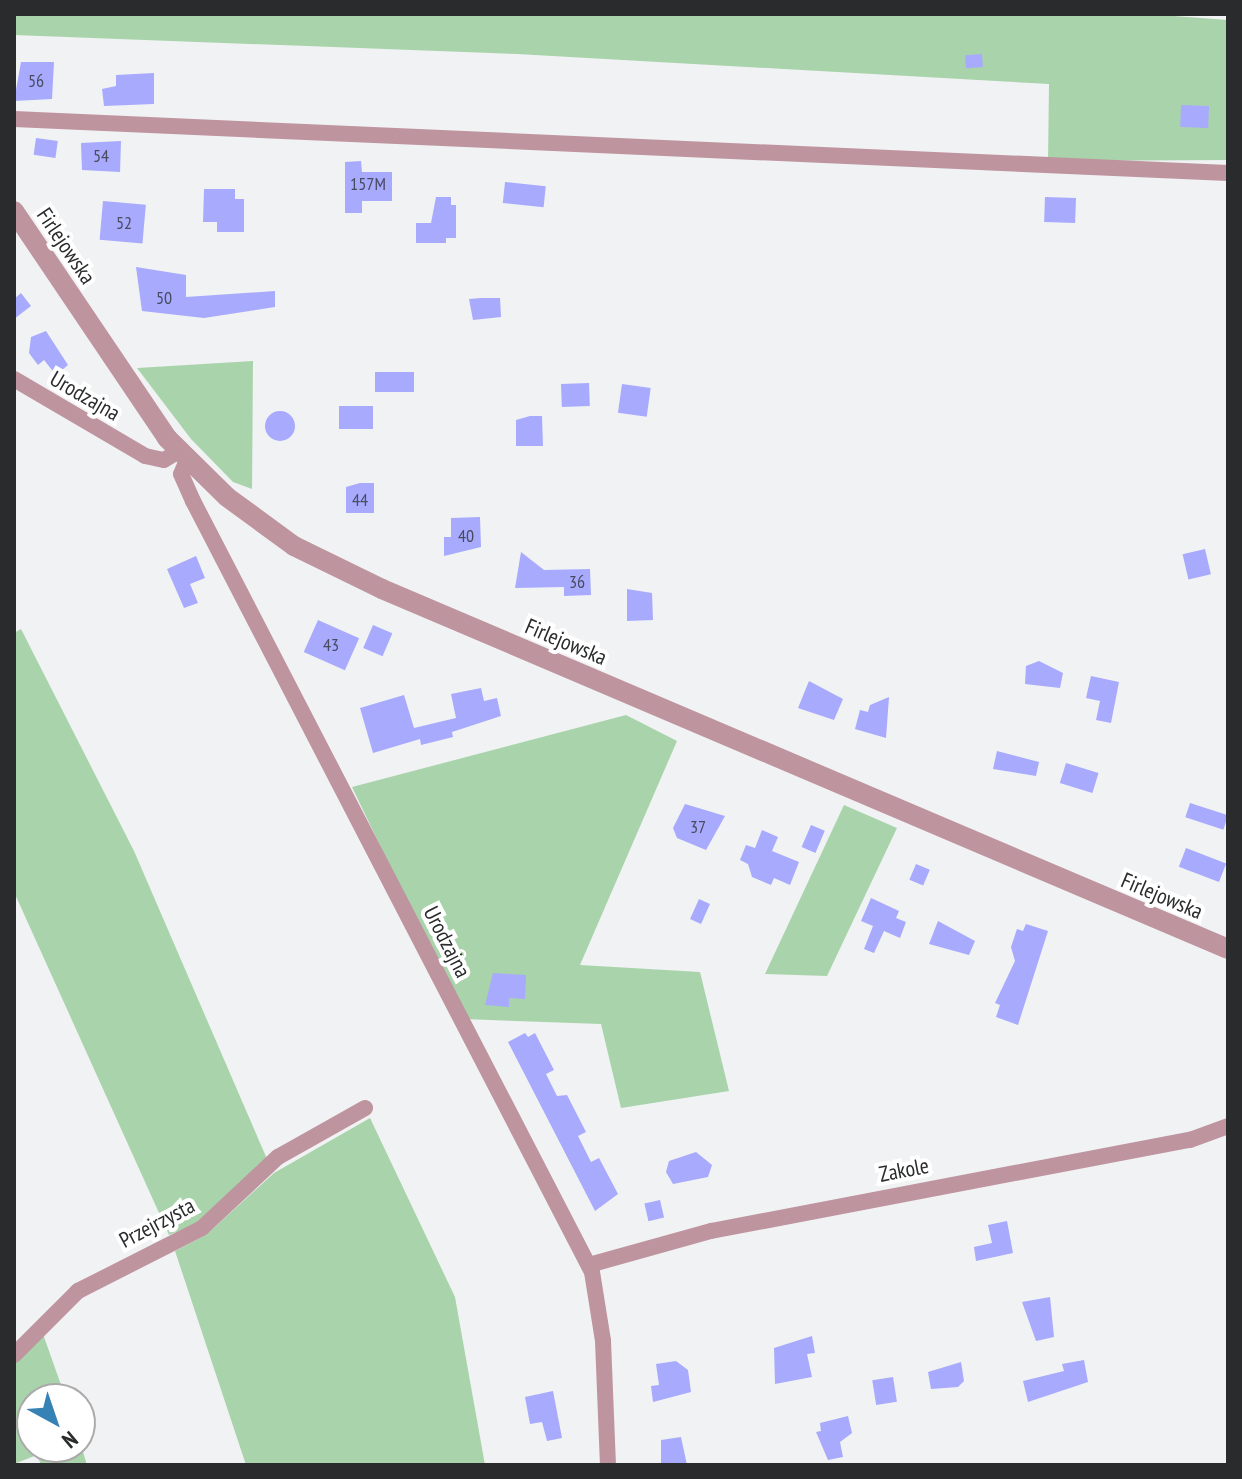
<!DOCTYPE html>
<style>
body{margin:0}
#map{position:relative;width:1242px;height:1479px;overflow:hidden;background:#f1f2f4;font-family:"PT Sans Narrow",sans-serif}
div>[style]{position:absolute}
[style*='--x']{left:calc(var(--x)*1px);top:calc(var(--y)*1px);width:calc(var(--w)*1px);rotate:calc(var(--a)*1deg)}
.green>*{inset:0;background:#a9d4ab}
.building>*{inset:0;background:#a7aafd;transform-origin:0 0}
.round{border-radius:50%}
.minor>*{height:16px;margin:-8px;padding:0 8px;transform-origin:8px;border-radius:8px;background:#be949f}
.tertiary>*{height:20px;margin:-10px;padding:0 10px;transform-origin:10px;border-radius:10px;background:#be949f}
span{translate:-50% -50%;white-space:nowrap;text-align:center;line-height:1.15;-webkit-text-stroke:8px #fff;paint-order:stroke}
.number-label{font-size:18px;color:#494b60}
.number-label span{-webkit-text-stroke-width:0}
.street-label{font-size:22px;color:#2a2b2c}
.frame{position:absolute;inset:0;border:16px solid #2a2b2c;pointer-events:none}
.north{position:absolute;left:16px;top:1383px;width:80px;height:80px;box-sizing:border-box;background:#fff;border:2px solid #aaaaab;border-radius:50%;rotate:140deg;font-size:22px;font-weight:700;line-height:32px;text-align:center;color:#2a2b2c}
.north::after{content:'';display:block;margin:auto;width:28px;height:36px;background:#3782b5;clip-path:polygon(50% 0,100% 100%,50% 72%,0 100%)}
</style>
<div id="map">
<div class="green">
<i style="clip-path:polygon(14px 14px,1147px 14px,1228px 20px,1228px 160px,1048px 161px,1049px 84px,517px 54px,14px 35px)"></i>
<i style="clip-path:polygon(253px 361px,252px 489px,233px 482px,191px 439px,137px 368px)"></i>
<i style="clip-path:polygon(21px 629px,134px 851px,267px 1159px,194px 1225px,169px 1235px,14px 892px,14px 633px)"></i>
<i style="clip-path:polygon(626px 715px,677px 741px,580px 965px,700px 972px,729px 1091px,621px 1108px,601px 1024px,463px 1019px,352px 787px)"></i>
<i style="clip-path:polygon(844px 805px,897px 828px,827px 976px,765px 974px)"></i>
<i style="clip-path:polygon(370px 1118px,455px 1297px,485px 1465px,246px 1465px,175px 1251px,206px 1235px,274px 1173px)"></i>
<i style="clip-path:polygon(43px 1334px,66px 1399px,32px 1399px,32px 1447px,80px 1447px,80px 1442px,87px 1465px,41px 1465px,37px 1455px,14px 1464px,14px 1363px)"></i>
</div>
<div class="building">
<i style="left:982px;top:54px;width:13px;height:17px;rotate:86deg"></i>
<i style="clip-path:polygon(21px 62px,54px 62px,52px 99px,14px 101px)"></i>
<i style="clip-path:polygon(154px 73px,154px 104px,104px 106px,102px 89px,116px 86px,116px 75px)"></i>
<i style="left:1181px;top:105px;width:28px;height:22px;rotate:2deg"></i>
<i style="left:36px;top:138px;width:22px;height:17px;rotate:8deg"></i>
<i style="clip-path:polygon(121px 141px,120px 172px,82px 170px,81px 143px)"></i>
<i style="clip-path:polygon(361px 161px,362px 172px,392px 172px,392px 201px,362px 201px,362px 213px,345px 213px,345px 162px)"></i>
<i style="left:505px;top:182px;width:41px;height:21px;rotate:6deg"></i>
<i style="clip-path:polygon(204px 189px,235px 189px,235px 199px,244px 199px,244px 232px,217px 232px,217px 222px,203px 222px)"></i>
<i style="clip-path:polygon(436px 197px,451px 197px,451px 205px,456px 205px,456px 238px,446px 238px,446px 243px,416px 243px,416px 223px,431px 223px)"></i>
<i style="left:1045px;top:197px;width:31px;height:25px;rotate:2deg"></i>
<i style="left:103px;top:201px;width:43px;height:39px;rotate:5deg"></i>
<i style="clip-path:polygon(136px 267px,186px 275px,186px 297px,275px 291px,275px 307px,204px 318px,142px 311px)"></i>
<i style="clip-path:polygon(21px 293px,31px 306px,14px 319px,14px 299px)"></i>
<i style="clip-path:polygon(481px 298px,500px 298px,501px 317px,473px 320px,469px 299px)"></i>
<i style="clip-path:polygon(46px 331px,68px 365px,56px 375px,44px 360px,38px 365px,29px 353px,31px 337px)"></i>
<i style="left:375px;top:372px;width:39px;height:20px"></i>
<i style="left:589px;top:383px;width:23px;height:28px;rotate:88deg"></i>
<i style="left:622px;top:384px;width:29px;height:29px;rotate:8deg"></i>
<i style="left:339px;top:406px;width:34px;height:23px"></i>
<i class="round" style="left:265px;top:411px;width:30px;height:30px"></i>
<i style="clip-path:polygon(530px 416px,542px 416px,543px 446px,516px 446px,516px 420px)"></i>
<i style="clip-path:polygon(360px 483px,374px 483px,374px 513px,346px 513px,346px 487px)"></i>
<i style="clip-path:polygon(480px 517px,481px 547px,444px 556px,444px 537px,451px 537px,451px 518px)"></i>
<i style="left:1205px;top:549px;width:26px;height:23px;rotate:77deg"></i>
<i style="clip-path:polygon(521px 552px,544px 570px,590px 569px,591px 595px,564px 596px,564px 587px,515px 588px)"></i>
<i style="clip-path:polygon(196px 556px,205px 578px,190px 584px,198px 603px,184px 608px,167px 569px)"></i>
<i style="clip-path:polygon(627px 589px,652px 593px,653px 620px,627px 621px)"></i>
<i style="left:318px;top:620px;width:45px;height:35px;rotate:24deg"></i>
<i style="left:373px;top:625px;width:21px;height:25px;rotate:23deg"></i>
<i style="clip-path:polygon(1039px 661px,1063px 673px,1060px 688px,1025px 684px,1026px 666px)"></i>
<i style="clip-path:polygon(1091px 676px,1119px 682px,1111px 723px,1096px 720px,1100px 701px,1086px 698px)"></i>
<i style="clip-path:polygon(809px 681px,843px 699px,834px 720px,798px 708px)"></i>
<i style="clip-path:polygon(481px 688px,484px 701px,497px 698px,501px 716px,452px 732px,453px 737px,421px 745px,420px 739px,373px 753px,360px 708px,404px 695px,414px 728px,456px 718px,451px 694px)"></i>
<i style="clip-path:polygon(889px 697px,886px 738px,855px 729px,860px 710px,868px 712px,870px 705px)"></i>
<i style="clip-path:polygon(997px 751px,1039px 762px,1036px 776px,993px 769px)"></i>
<i style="left:1066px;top:763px;width:34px;height:21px;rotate:17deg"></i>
<i style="left:1190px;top:803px;width:40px;height:15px;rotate:18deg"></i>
<i style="clip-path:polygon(685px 804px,725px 816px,706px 850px,677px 838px,673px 828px)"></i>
<i style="left:811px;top:825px;width:15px;height:24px;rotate:23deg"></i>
<i style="clip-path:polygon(762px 830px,778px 837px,772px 851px,799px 862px,790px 885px,774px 878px,771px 885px,752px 877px,748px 864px,740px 860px,746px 845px,755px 848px)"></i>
<i style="left:1186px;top:848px;width:43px;height:20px;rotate:21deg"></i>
<i style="left:916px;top:864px;width:15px;height:17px;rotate:23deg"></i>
<i style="clip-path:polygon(871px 898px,899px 911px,896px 918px,906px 922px,900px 938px,884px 931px,874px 953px,864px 949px,873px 926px,861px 921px)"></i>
<i style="left:699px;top:899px;width:12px;height:22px;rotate:24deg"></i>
<i style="clip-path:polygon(938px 921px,975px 941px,969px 955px,929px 944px)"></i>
<i style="clip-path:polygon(1026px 924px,1048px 931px,1018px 1025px,996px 1017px,1000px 1005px,995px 1003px,1015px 961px,1011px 947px,1017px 929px,1023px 931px)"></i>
<i style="clip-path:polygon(493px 973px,526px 975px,525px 999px,509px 998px,509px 1007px,485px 1005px)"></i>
<i style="clip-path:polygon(525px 1033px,528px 1037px,535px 1033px,554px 1070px,546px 1074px,557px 1096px,567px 1095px,586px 1132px,578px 1136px,591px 1162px,599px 1158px,618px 1194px,595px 1211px,508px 1042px)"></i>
<i style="clip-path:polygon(696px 1152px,712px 1165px,708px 1177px,673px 1184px,666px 1172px,669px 1161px)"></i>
<i style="left:660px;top:1200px;width:18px;height:16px;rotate:77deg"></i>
<i style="clip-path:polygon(1007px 1221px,1013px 1253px,976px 1261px,974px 1247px,992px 1243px,988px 1225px)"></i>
<i style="clip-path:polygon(1050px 1297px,1054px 1337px,1036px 1341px,1022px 1302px)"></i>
<i style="clip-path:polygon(812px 1336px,815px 1353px,807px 1354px,812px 1377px,775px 1384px,774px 1348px)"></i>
<i style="clip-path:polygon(1084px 1360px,1088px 1382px,1028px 1402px,1023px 1381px,1064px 1371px,1062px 1364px)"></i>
<i style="clip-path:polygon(676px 1361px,688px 1370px,691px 1392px,653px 1402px,651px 1386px,659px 1385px,656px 1364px)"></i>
<i style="clip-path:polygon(961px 1362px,964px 1381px,958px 1387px,931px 1389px,928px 1372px)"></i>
<i style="left:893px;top:1377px;width:25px;height:21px;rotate:81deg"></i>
<i style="clip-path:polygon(553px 1391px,562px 1438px,547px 1441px,542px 1422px,530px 1424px,525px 1397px)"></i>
<i style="clip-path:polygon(848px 1416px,852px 1433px,840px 1442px,843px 1457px,828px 1460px,816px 1432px,821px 1431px,820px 1423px)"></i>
<i style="clip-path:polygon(681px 1437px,687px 1465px,661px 1465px,661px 1440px)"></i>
</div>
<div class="minor">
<i style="--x:14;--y:119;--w:1215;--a:2.55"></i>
<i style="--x:14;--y:379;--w:152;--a:30.4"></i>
<i style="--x:145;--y:456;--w:19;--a:12"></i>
<i style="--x:164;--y:460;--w:17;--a:-31"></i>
<i style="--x:187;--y:460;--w:15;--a:113"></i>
<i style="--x:181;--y:474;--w:30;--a:66"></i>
<i style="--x:193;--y:501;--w:868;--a:62.64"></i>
<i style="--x:592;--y:1272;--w:70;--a:80.9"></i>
<i style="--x:603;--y:1341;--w:124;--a:87.7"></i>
<i style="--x:589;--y:1265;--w:127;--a:-15.6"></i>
<i style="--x:711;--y:1231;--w:488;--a:-10.8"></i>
<i style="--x:1190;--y:1140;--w:40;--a:-20.2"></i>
<i style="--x:14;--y:1355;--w:91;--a:-45"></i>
<i style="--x:78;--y:1291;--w:139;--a:-26.9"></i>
<i style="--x:202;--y:1228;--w:104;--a:-43.1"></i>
<i style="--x:278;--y:1157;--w:100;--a:-29.4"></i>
</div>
<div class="tertiary">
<i style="--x:14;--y:211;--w:274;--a:56"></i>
<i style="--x:167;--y:438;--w:84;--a:44.5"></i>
<i style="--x:227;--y:497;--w:83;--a:36.2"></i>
<i style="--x:294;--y:546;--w:98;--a:26"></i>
<i style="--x:382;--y:589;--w:919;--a:23.05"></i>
</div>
<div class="number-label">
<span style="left:36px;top:81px">56</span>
<span style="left:101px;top:156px">54</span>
<span style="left:368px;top:184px">157M</span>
<span style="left:124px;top:223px">52</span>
<span style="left:164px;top:298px">50</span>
<span style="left:360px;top:500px">44</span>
<span style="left:466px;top:536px">40</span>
<span style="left:577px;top:582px">36</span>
<span style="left:331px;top:645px">43</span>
<span style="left:698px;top:827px">37</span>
</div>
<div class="street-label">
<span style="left:66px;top:246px;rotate:56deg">Firlejowska</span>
<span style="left:85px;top:396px;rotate:30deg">Urodzajna</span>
<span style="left:566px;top:642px;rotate:23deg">Firlejowska</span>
<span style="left:1162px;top:896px;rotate:23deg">Firlejowska</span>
<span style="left:447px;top:942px;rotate:63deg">Urodzajna</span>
<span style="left:904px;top:1170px;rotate:-11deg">Zakole</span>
<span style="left:157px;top:1223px;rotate:-28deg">Przejrzysta</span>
</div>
<div class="frame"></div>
<div class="north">N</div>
</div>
